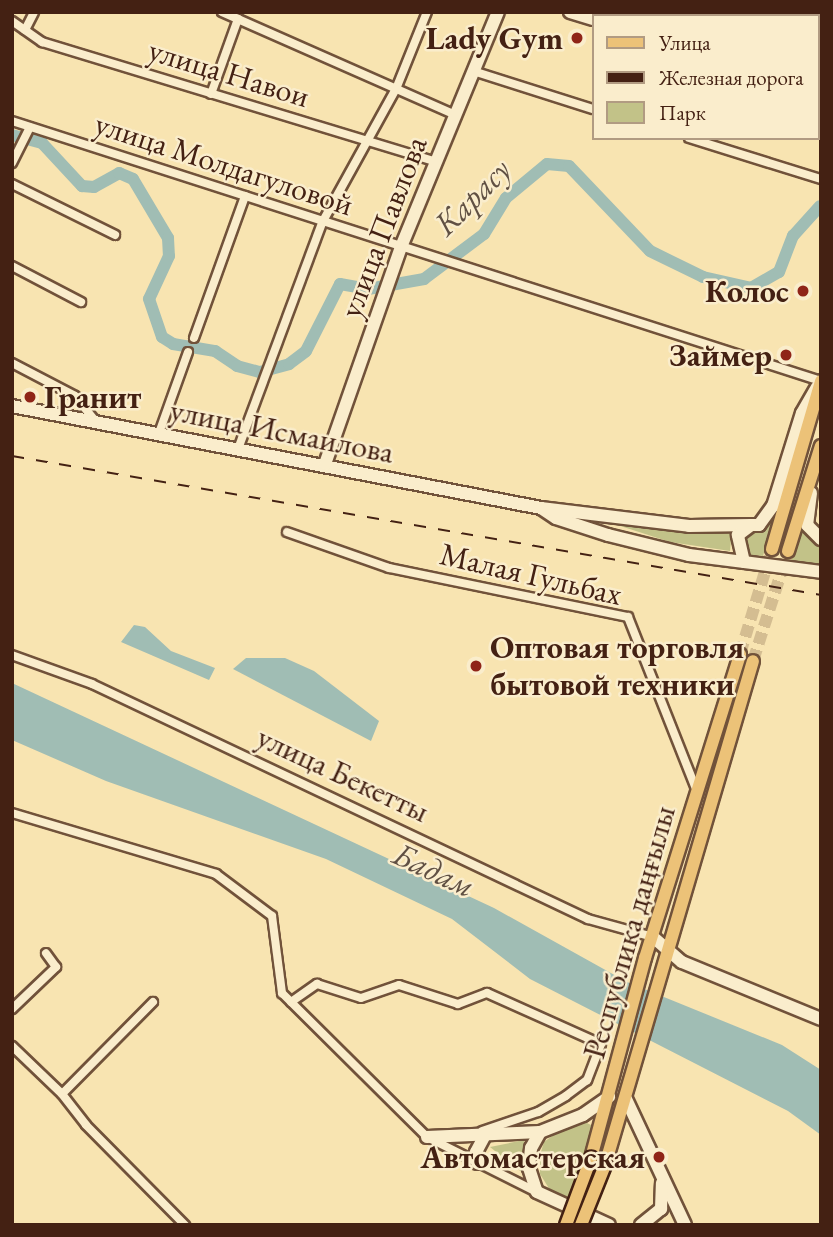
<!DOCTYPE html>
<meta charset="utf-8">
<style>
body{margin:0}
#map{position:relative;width:833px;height:1237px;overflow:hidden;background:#f8e4b1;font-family:"EB Garamond",serif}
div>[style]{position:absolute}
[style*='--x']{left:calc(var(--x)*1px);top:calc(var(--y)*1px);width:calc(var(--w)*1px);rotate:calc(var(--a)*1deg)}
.green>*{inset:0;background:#c2c288}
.water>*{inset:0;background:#a0bdb4}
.river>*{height:12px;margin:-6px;padding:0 6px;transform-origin:6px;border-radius:6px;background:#a0bdb4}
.primary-tunnel>*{height:12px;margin-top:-6px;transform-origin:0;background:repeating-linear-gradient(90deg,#d4bd91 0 12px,transparent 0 18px)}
.roads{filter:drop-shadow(2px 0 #71523a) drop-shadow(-2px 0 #71523a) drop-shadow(0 2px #71523a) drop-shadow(0 -2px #71523a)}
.street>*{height:8px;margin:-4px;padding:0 4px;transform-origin:4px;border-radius:4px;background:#faedcc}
.secondary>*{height:12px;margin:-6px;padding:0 6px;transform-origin:6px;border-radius:6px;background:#faedcc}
.primary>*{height:12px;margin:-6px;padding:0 6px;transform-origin:6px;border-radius:6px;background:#ecc278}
.rail>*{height:2px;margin-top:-1px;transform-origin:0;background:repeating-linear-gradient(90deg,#442113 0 12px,transparent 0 24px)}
.bridges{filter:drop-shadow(2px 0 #442113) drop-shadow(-2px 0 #442113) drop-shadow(0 2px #442113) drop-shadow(0 -2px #442113)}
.primary-bridge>*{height:12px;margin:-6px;padding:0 6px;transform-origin:6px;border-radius:6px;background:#ecc278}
.dots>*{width:19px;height:19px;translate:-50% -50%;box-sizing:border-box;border:4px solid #faedcc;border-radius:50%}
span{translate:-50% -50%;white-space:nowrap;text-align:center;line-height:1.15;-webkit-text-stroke:5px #faedcc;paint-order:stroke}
.poi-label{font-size:32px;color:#442113;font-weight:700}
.right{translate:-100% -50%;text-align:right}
.left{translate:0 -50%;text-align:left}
.street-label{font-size:32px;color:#442113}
.water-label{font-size:33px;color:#605043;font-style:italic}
.frame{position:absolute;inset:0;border:14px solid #442113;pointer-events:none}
.legend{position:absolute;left:592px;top:14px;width:228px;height:126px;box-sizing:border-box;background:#faedcc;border:2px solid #b19b82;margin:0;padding:9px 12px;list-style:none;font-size:21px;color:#442113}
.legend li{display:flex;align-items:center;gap:14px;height:35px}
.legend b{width:35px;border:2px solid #b19b82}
</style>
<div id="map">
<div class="green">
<i style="clip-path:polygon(802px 509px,803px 527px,821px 545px,819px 564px,787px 561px)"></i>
<i style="clip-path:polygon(577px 512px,732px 530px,730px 551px,670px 542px)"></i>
<i style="clip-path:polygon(776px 514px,763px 556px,750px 555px,744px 537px,767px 526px)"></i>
<i style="clip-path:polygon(585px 1122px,593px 1126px,595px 1135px,571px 1198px,550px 1190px,540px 1174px,540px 1155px,544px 1142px,564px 1127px)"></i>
<i style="clip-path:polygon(524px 1140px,524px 1174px,490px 1147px)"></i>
</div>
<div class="water">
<i style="clip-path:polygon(134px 625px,145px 627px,171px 651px,215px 668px,209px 680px,121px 642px)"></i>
<i style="clip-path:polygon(246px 658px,285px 658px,314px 671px,379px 721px,371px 741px,233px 669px)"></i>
<i style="clip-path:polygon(12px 683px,494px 908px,627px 982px,782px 1045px,821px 1070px,821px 1135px,788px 1111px,530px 979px,452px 919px,326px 859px,106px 781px,12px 740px)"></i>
</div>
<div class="river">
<i style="--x:12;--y:135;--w:31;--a:15"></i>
<i style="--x:42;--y:143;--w:59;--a:47.1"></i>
<i style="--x:82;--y:186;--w:12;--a:5"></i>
<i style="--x:94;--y:187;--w:29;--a:-29"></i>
<i style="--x:119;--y:173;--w:15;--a:23"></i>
<i style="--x:133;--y:179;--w:69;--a:59.3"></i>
<i style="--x:168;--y:238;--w:18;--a:87"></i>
<i style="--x:169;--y:256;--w:47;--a:114.9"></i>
<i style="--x:149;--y:299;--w:40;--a:71.1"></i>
<i style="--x:162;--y:337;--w:13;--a:32"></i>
<i style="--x:173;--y:344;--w:43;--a:9.5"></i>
<i style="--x:215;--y:351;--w:27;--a:34"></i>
<i style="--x:237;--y:366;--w:24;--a:15"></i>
<i style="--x:260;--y:372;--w:30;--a:-15"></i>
<i style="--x:289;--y:364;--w:21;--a:-37"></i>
<i style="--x:306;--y:351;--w:75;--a:-63.1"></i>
<i style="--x:340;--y:284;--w:28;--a:10"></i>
<i style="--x:368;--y:289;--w:57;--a:-10.1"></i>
<i style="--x:424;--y:279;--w:75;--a:-36.9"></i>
<i style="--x:484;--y:234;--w:42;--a:-58.6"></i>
<i style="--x:506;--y:198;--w:53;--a:-39.7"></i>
<i style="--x:547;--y:164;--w:22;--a:5"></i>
<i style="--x:569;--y:166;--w:117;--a:46.4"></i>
<i style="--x:650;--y:251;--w:59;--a:26.1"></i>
<i style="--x:703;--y:277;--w:49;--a:12.9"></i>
<i style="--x:751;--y:288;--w:32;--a:-30"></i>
<i style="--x:779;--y:272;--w:39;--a:-69"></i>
<i style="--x:793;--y:236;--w:40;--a:-48"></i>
</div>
<div class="primary-tunnel">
<i style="--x:740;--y:654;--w:110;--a:-73.1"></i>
<i style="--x:753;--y:661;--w:115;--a:-72.3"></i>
</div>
<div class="roads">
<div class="street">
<i style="--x:222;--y:12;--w:255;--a:23.8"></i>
<i style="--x:12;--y:21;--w:37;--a:35"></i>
<i style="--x:42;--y:42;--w:412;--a:16.9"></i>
<i style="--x:25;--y:30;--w:20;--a:-63"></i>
<i style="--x:473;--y:71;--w:126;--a:17.6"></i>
<i style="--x:211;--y:94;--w:80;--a:-70.2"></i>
<i style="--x:12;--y:121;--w:850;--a:17.82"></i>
<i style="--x:689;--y:138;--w:138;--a:17.3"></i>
<i style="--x:12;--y:163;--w:40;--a:-63.4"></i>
<i style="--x:12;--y:184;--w:115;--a:26.3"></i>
<i style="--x:12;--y:266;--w:78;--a:27.6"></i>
<i style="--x:194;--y:338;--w:151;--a:-70.2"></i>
<i style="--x:12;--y:363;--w:71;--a:27.6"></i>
<i style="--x:75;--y:396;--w:32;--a:51"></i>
<i style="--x:159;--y:433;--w:86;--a:-70.3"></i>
<i style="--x:238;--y:449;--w:243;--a:-69.6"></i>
<i style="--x:323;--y:221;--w:151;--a:-61.1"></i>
<i style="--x:396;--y:89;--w:83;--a:-68.1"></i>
<i style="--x:287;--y:532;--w:108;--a:19.4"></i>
<i style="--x:389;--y:568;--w:244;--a:11.6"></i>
<i style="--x:628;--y:617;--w:185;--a:68.4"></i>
<i style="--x:12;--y:655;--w:85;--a:19.9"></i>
<i style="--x:92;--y:684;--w:549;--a:25.35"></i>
<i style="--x:588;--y:919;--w:67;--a:15.5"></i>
<i style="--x:12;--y:813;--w:213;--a:16.6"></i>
<i style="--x:216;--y:874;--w:70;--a:36.9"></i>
<i style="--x:272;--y:916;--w:78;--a:82.6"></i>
<i style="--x:282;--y:993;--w:204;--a:44.8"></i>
<i style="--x:427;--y:1137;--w:123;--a:26.6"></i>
<i style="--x:153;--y:1002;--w:129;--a:134.7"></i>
<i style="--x:62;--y:1094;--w:39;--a:52"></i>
<i style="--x:86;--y:1125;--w:141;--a:45.3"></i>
<i style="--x:291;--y:1002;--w:32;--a:-35"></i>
<i style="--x:317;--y:984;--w:46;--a:17.7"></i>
<i style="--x:361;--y:998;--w:40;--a:-18.9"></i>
<i style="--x:399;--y:985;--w:62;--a:17.9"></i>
<i style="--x:458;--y:1004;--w:31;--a:-21"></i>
<i style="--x:487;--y:993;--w:125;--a:24.1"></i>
<i style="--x:601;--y:1044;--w:39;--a:111"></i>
<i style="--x:587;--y:1080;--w:26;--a:143"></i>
<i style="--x:566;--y:1096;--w:32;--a:150"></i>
<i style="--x:538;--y:1112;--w:59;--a:161.3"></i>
<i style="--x:12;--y:1009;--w:61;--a:-43.7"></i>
<i style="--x:56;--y:967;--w:17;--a:-126"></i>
<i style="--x:12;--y:1046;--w:69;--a:43.8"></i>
</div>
<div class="secondary">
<i style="--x:570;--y:12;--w:24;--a:17"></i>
<i style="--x:817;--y:89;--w:4;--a:14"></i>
<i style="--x:12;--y:406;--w:539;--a:10.91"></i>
<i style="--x:541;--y:508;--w:149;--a:6.9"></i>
<i style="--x:689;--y:526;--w:62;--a:-0.9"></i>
<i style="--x:751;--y:525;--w:8;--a:0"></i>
<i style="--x:759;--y:525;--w:24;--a:-54"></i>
<i style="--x:773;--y:506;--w:97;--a:-72.7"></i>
<i style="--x:802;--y:413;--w:30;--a:-60"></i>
<i style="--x:325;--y:464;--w:230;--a:-70.7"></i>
<i style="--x:401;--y:247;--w:254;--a:-67.6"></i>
<i style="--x:811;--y:493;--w:32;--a:97"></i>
<i style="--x:807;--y:525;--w:20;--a:45"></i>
<i style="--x:541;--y:508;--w:18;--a:34"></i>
<i style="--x:556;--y:518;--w:55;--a:18.1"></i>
<i style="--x:608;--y:535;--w:83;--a:13.9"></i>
<i style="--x:689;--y:555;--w:133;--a:7.3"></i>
<i style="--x:744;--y:562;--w:28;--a:-103"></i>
<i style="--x:738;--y:535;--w:15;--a:-37"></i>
<i style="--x:653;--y:937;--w:38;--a:41"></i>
<i style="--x:682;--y:962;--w:150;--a:22.3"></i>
<i style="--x:626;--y:1099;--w:139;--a:64.9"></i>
<i style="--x:540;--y:1132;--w:18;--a:119"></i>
<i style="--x:531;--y:1148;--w:20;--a:96"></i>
<i style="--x:529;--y:1168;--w:25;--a:72"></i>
<i style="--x:537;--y:1192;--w:79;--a:24.6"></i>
<i style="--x:427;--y:1137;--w:113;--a:-2.5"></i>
<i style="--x:540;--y:1132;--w:46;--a:-21.6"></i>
<i style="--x:583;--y:1115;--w:32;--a:-35"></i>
<i style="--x:477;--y:1163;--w:11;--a:-95"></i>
<i style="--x:476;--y:1152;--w:19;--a:-62"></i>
<i style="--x:641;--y:1225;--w:26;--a:-39"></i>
<i style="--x:661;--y:1209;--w:26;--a:-88"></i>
</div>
<div class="primary">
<i style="--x:772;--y:549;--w:175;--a:-73.7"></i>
<i style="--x:788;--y:551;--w:110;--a:-72.6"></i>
<i style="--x:591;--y:1158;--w:207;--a:-74.9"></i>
<i style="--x:645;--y:958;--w:318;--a:-72.6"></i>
<i style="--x:605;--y:1165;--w:525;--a:-73.64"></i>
</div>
</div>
<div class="rail">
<i style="--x:12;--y:456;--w:821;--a:9.75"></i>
</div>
<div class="bridges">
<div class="primary-bridge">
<i style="--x:566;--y:1225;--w:72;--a:-69.5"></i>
<i style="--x:581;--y:1225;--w:65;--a:-68.2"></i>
</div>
</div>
<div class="dots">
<i style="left:577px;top:38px;background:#8f2418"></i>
<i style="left:803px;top:291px;background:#8f2418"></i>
<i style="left:786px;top:355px;background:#8f2418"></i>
<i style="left:30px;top:397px;background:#8f2418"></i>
<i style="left:476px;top:666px;background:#8f2418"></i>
<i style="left:659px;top:1157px;background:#8f2418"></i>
</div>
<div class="poi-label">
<span class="right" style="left:563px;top:38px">Lady Gym</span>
<span class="right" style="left:789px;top:291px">Колос</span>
<span class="right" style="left:772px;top:355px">Займер</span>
<span class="left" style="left:44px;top:397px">Гранит</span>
<span class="left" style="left:490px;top:666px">Оптовая торговля<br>бытовой техники</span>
<span class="right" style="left:645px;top:1157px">Автомастерская</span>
</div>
<div class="street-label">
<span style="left:229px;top:73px;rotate:17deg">улица Навои</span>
<span style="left:224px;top:164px;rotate:18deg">улица Молдагуловой</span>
<span style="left:383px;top:227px;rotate:-69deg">улица Павлова</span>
<span style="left:282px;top:431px;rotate:11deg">улица Исмаилова</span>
<span style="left:531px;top:574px;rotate:13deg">Малая Гульбах</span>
<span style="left:343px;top:774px;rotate:25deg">улица Бекетты</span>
<span style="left:629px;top:932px;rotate:-74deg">Республика даңғылы</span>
</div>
<div class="water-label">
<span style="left:472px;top:197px;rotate:-45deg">Карасу</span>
<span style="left:434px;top:870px;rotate:25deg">Бадам</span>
</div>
<div class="frame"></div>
<ul class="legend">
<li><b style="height:9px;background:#ecc278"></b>Улица</li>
<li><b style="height:9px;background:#442113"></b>Железная дорога</li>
<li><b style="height:19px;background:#c2c288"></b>Парк</li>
</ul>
</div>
